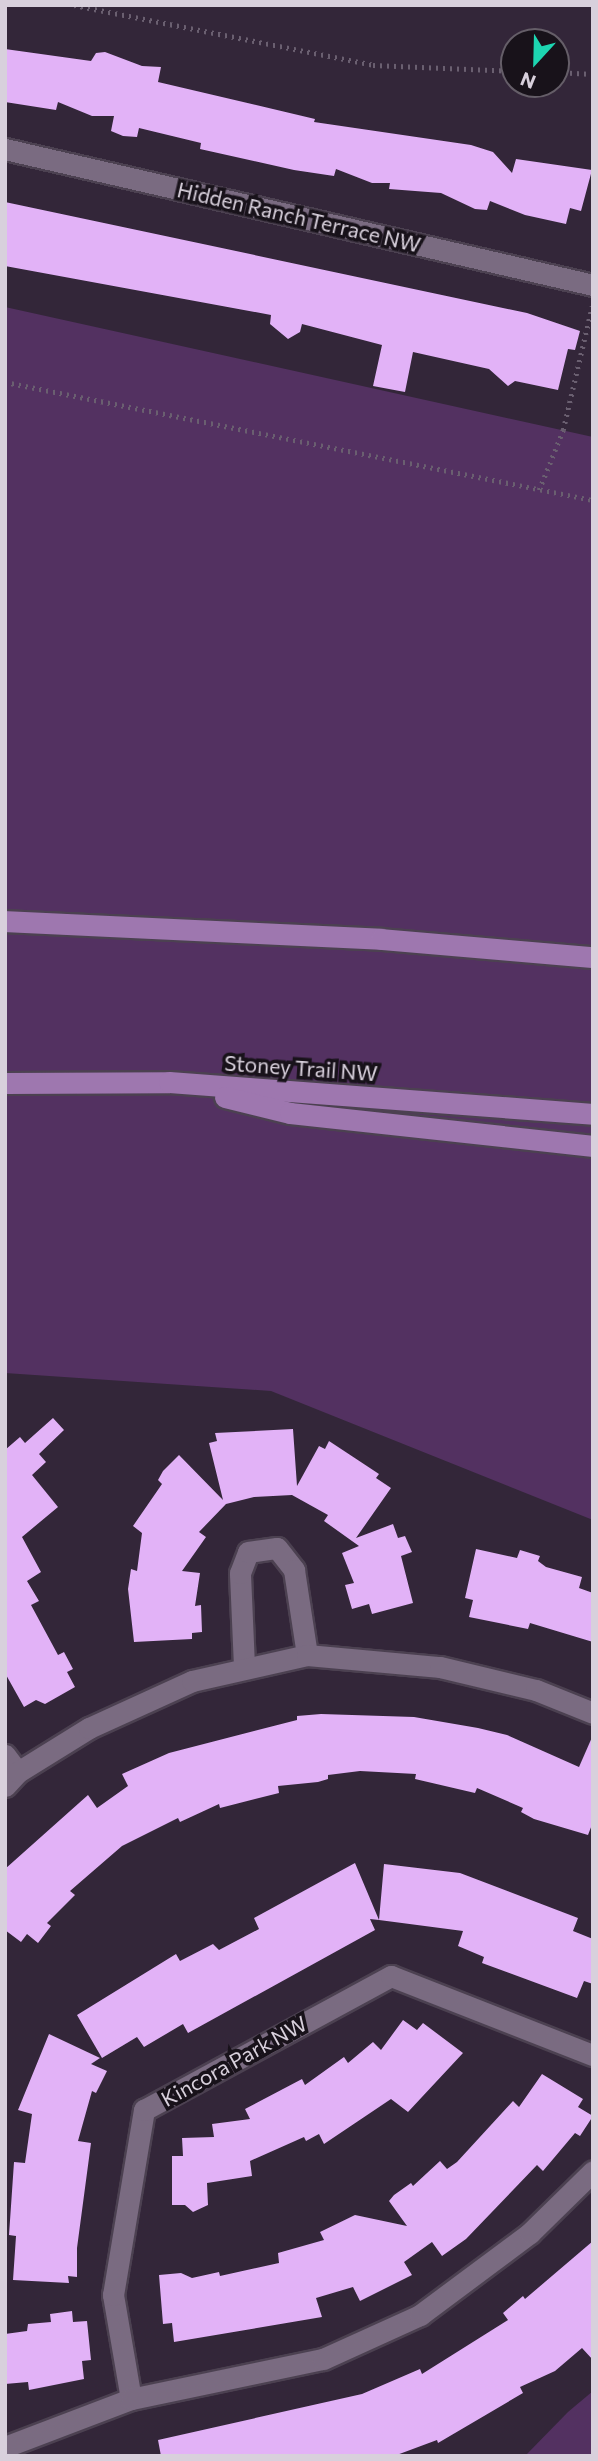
<!DOCTYPE html>
<style>
body{margin:0}
#map{position:relative;width:598px;height:2461px;overflow:hidden;background:#332639;font-family:Commissioner,sans-serif}
div>[style]{position:absolute}
[style*='--x']{left:calc(var(--x)*1px);top:calc(var(--y)*1px);width:calc(var(--w)*1px);rotate:calc(var(--a)*1deg)}
.green>*{inset:0;background:#533161}
.building>*{inset:0;background:#e2b2f7}
.path>*{height:4.5px;margin-top:-2.25px;transform-origin:0;background:repeating-linear-gradient(90deg,#6a5f70 0 2px,transparent 0 7px)}
.roads{filter:drop-shadow(2px 0 #4c4151) drop-shadow(-2px 0 #4c4151) drop-shadow(0 2px #4c4151) drop-shadow(0 -2px #4c4151)}
.minor>*{height:21px;margin:-10.5px;padding:0 10.5px;transform-origin:10.5px;border-radius:10.5px;background:#7a6b81}
.highway>*{height:21px;margin:-10.5px;padding:0 10.5px;transform-origin:10.5px;border-radius:10.5px;background:#9e77af}
span{translate:-50% -50%;white-space:nowrap;text-align:center;line-height:1.15;-webkit-text-stroke:7px #18121a;paint-order:stroke}
.street-label{font-size:21px;color:#d8d0dc}
.frame{position:absolute;inset:0;border:7px solid #d8d0dc;pointer-events:none}
.north{position:absolute;left:500px;top:28px;width:70px;height:70px;box-sizing:border-box;background:#18121a;border:2px solid #655e68;border-radius:50%;rotate:202deg;font-size:19px;font-weight:700;line-height:28px;text-align:center;color:#d8d0dc}
.north::after{content:'';display:block;margin:auto;width:24px;height:32px;background:#1dd5b1;clip-path:polygon(50% 0,100% 100%,50% 72%,0 100%)}
</style>
<div id="map">
<div class="green">
<i style="clip-path:polygon(5px 307px,593px 437px,593px 1520px,271px 1391px,5px 1373px)"></i>
<i style="clip-path:polygon(593px 2391px,593px 2456px,525px 2456px,568px 2412px)"></i>
</div>
<div class="building">
<i style="clip-path:polygon(5px 49px,91px 61px,96px 53px,105px 52px,142px 66px,161px 67px,158px 82px,315px 119px,314px 122px,471px 145px,493px 152px,512px 173px,516px 159px,592px 170px,581px 211px,570px 208px,566px 224px,525px 215px,490px 201px,487px 210px,475px 209px,441px 193px,389px 189px,390px 183px,372px 183px,336px 169px,334px 176px,294px 170px,200px 149px,201px 143px,139px 128px,137px 137px,123px 136px,111px 131px,114px 116px,92px 116px,58px 102px,56px 110px,5px 102px)"></i>
<i style="clip-path:polygon(5px 202px,527px 313px,580px 331px,575px 350px,568px 349px,558px 390px,515px 381px,508px 386px,489px 369px,413px 352px,405px 392px,373px 386px,382px 345px,302px 324px,300px 332px,288px 339px,270px 324px,271px 315px,5px 266px)"></i>
<i style="clip-path:polygon(53px 1418px,64px 1430px,39px 1454px,46px 1462px,32px 1475px,58px 1507px,22px 1537px,41px 1572px,27px 1581px,39px 1601px,31px 1605px,58px 1655px,64px 1652px,73px 1669px,67px 1672px,75px 1687px,45px 1704px,36px 1700px,24px 1707px,5px 1673px,5px 1450px,20px 1437px,25px 1443px)"></i>
<i style="clip-path:polygon(293px 1429px,297px 1486px,319px 1446px,325px 1449px,329px 1441px,379px 1474px,376px 1478px,391px 1488px,356px 1538px,393px 1524px,398px 1538px,405px 1536px,412px 1552px,401px 1556px,413px 1603px,372px 1614px,369px 1604px,352px 1609px,345px 1585px,354px 1583px,342px 1553px,359px 1546px,324px 1521px,328px 1515px,292px 1495px,254px 1497px,226px 1504px,199px 1532px,206px 1537px,182px 1571px,200px 1573px,195px 1606px,201px 1605px,202px 1632px,192px 1633px,192px 1639px,134px 1642px,128px 1589px,131px 1569px,137px 1571px,142px 1533px,133px 1526px,162px 1484px,158px 1480px,163px 1471px,179px 1455px,223px 1500px,209px 1443px,217px 1441px,215px 1433px)"></i>
<i style="clip-path:polygon(476px 1549px,517px 1558px,520px 1550px,540px 1556px,538px 1561px,546px 1567px,582px 1577px,579px 1588px,593px 1593px,593px 1642px,530px 1623px,528px 1629px,469px 1617px,473px 1600px,465px 1598px)"></i>
<i style="clip-path:polygon(321px 1714px,414px 1717px,478px 1728px,507px 1735px,579px 1767px,593px 1735px,593px 1822px,588px 1835px,534px 1819px,521px 1812px,523px 1808px,477px 1788px,475px 1793px,415px 1779px,416px 1774px,360px 1771px,328px 1775px,328px 1779px,318px 1782px,278px 1786px,279px 1793px,220px 1808px,219px 1804px,180px 1822px,178px 1818px,122px 1846px,70px 1891px,75px 1895px,47px 1923px,51px 1926px,38px 1943px,27px 1934px,21px 1942px,5px 1930px,5px 1869px,88px 1795px,97px 1808px,128px 1786px,122px 1774px,169px 1753px,297px 1720px,297px 1716px)"></i>
<i style="clip-path:polygon(355px 1863px,379px 1920px,370px 1919px,375px 1930px,188px 2033px,183px 2024px,144px 2047px,137px 2037px,102px 2058px,77px 2015px,176px 1954px,180px 1961px,213px 1944px,219px 1950px,259px 1929px,254px 1918px)"></i>
<i style="clip-path:polygon(384px 1864px,460px 1873px,578px 1918px,573px 1931px,593px 1939px,593px 1984px,584px 1981px,577px 1998px,482px 1963px,484px 1957px,458px 1946px,463px 1931px,379px 1920px)"></i>
<i style="clip-path:polygon(403px 2020px,417px 2030px,423px 2023px,463px 2053px,408px 2112px,391px 2099px,324px 2144px,319px 2134px,306px 2141px,304px 2137px,250px 2161px,252px 2176px,207px 2183px,208px 2205px,193px 2212px,185px 2205px,172px 2205px,172px 2156px,183px 2156px,182px 2138px,214px 2137px,212px 2124px,250px 2119px,245px 2109px,302px 2079px,305px 2085px,344px 2057px,348px 2063px,373px 2042px,381px 2050px)"></i>
<i style="clip-path:polygon(49px 2034px,100px 2058px,91px 2064px,107px 2071px,96px 2093px,92px 2091px,78px 2141px,91px 2143px,77px 2248px,77px 2277px,68px 2276px,69px 2283px,13px 2280px,16px 2236px,9px 2235px,14px 2162px,25px 2163px,32px 2114px,18px 2110px)"></i>
<i style="clip-path:polygon(542px 2074px,583px 2099px,578px 2107px,593px 2116px,580px 2136px,575px 2133px,543px 2171px,537px 2165px,466px 2239px,442px 2256px,432px 2242px,404px 2262px,412px 2275px,360px 2301px,353px 2287px,316px 2298px,322px 2317px,174px 2342px,172px 2323px,163px 2324px,159px 2275px,181px 2273px,192px 2278px,219px 2272px,220px 2276px,279px 2263px,278px 2253px,324px 2240px,320px 2232px,355px 2215px,407px 2226px,389px 2201px,394px 2195px,411px 2183px,413px 2186px,440px 2161px,447px 2169px,457px 2162px,513px 2101px,519px 2107px)"></i>
<i style="clip-path:polygon(593px 2241px,593px 2360px,582px 2348px,555px 2371px,520px 2387px,523px 2393px,438px 2443px,437px 2440px,394px 2456px,161px 2456px,158px 2440px,362px 2394px,420px 2369px,422px 2374px,508px 2320px,503px 2313px,523px 2296px,525px 2299px)"></i>
<i style="clip-path:polygon(72px 2311px,73px 2322px,87px 2321px,91px 2360px,82px 2361px,84px 2379px,29px 2390px,28px 2382px,5px 2384px,5px 2334px,27px 2331px,28px 2324px,51px 2322px,50px 2314px)"></i>
</div>
<div class="path">
<i style="--x:74;--y:5;--w:305;--a:11.3"></i>
<i style="--x:373;--y:65;--w:141;--a:2.4"></i>
<i style="--x:556;--y:72;--w:37;--a:3"></i>
<i style="--x:5;--y:382;--w:600;--a:11.35"></i>
<i style="--x:539;--y:490;--w:65;--a:-68.2"></i>
<i style="--x:563;--y:430;--w:127;--a:-76.8"></i>
</div>
<div class="roads">
<div class="minor">
<i style="--x:5;--y:149;--w:604;--a:13.02"></i>
<i style="--x:244;--y:1666;--w:93;--a:-92.5"></i>
<i style="--x:240;--y:1573;--w:22;--a:-69"></i>
<i style="--x:248;--y:1552;--w:29;--a:-8"></i>
<i style="--x:277;--y:1548;--w:28;--a:52"></i>
<i style="--x:294;--y:1570;--w:86;--a:81.3"></i>
<i style="--x:5;--y:1755;--w:21;--a:53"></i>
<i style="--x:5;--y:1786;--w:19;--a:-47"></i>
<i style="--x:18;--y:1772;--w:84;--a:-31.8"></i>
<i style="--x:89;--y:1728;--w:113;--a:-24.5"></i>
<i style="--x:192;--y:1681;--w:118;--a:-12.7"></i>
<i style="--x:307;--y:1655;--w:134;--a:5.2"></i>
<i style="--x:440;--y:1667;--w:99;--a:13.5"></i>
<i style="--x:536;--y:1690;--w:61;--a:22"></i>
<i style="--x:131;--y:2399;--w:106;--a:-99.8"></i>
<i style="--x:113;--y:2295;--w:188;--a:-80.5"></i>
<i style="--x:144;--y:2110;--w:281;--a:-28.5"></i>
<i style="--x:391;--y:1976;--w:217;--a:21.4"></i>
<i style="--x:5;--y:2447;--w:135;--a:-20.9"></i>
<i style="--x:131;--y:2399;--w:196;--a:-11.8"></i>
<i style="--x:323;--y:2359;--w:107;--a:-24.4"></i>
<i style="--x:420;--y:2315;--w:137;--a:-36.7"></i>
<i style="--x:530;--y:2233;--w:88;--a:-44.5"></i>
</div>
<div class="highway">
<i style="--x:5;--y:921;--w:376;--a:2.7"></i>
<i style="--x:381;--y:939;--w:213;--a:4.9"></i>
<i style="--x:5;--y:1083;--w:164;--a:-0.3"></i>
<i style="--x:169;--y:1082;--w:425;--a:4.3"></i>
<i style="--x:225;--y:1097;--w:67;--a:13.8"></i>
<i style="--x:290;--y:1113;--w:305;--a:6.2"></i>
</div>
</div>
<div class="street-label">
<span style="left:299px;top:217px;rotate:13deg">Hidden Ranch Terrace NW</span>
<span style="left:301px;top:1068px;rotate:4deg">Stoney Trail NW</span>
<span style="left:234px;top:2061px;rotate:-29deg">Kincora Park NW</span>
</div>
<div class="frame"></div>
<div class="north">N</div>
</div>
